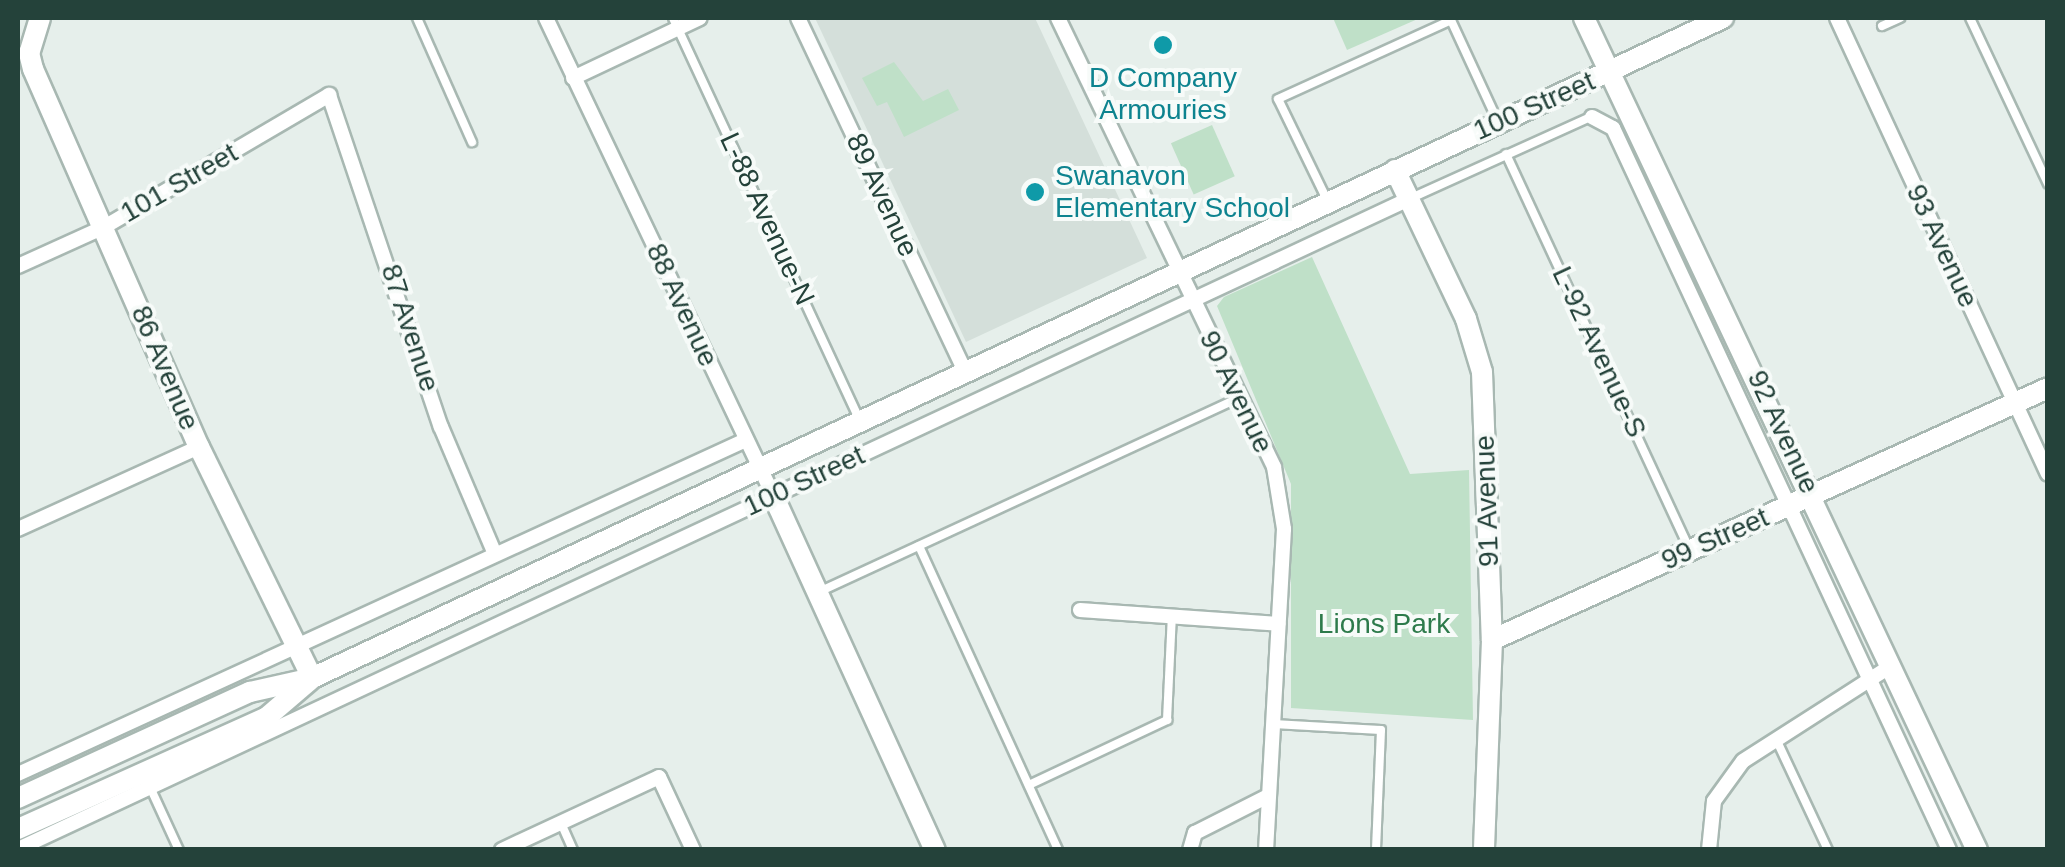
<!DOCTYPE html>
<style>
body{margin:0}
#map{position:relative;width:2065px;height:867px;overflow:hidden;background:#e6efeb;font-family:Helvetica,sans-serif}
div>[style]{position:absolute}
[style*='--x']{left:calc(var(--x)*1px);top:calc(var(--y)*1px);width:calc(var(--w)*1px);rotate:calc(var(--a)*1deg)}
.built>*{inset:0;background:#d4dfda}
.green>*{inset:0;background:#bfe0c8;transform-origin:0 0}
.roads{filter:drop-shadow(2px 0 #a8b8b2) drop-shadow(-2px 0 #a8b8b2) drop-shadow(0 2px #a8b8b2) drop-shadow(0 -2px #a8b8b2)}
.lane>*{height:8px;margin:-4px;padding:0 4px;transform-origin:4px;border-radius:4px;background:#fff}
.street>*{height:14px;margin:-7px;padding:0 7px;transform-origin:7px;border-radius:7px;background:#fff}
.secondary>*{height:20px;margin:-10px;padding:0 10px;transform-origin:10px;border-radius:10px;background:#fff}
.dots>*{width:28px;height:28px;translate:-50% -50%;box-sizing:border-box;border:5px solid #f7fbf9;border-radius:50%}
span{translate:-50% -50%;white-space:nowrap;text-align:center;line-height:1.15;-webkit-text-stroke:8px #f7fbf9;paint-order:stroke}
.culture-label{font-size:28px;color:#0d838f}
.left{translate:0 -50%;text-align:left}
.street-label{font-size:28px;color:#24423a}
.park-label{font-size:28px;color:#2d7a4b}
.frame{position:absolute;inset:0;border:20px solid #24423a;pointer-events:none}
</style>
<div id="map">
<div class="built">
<i style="clip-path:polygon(815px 18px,1035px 18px,1147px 258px,966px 342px)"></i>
</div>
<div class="green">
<i style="clip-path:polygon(1333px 18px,1420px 18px,1347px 50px)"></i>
<i style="clip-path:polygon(894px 62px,923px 101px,948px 89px,959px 110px,904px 137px,887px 102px,877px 106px,862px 78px)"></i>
<i style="left:1212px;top:125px;width:56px;height:45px;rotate:66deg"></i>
<i style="clip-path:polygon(1312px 257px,1410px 474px,1469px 470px,1473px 720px,1291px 708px,1291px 484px,1217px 306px,1224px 297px)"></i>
</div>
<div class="roads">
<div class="lane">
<i style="--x:417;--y:18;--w:136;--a:66.1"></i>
<i style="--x:673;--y:18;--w:444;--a:65.1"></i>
<i style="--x:1450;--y:18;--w:115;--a:65.2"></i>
<i style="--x:1970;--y:18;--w:183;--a:64.8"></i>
<i style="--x:1882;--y:26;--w:20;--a:-24"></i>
<i style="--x:1506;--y:154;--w:435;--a:65.1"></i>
<i style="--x:1409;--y:199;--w:200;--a:-24.3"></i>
<i style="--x:1328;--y:202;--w:114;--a:-115.9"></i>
<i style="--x:1278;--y:99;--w:190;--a:-24.5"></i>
<i style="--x:919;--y:546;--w:334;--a:65.4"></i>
<i style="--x:821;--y:591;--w:460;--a:-24.8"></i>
<i style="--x:1273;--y:724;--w:108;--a:3.2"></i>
<i style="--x:1381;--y:730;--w:120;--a:92.4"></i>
<i style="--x:1776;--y:739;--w:123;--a:64.9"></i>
<i style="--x:1029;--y:785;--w:153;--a:-25.2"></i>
<i style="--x:1167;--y:720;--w:105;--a:-87.3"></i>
<i style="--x:150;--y:787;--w:69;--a:65.3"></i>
<i style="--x:561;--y:823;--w:30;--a:66"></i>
</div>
<div class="street">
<i style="--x:546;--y:18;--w:528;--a:64.55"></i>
<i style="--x:798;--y:18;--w:391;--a:64.7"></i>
<i style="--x:1058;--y:18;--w:498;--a:64.3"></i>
<i style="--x:1274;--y:467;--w:63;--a:80.8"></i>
<i style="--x:1284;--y:529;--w:322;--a:93.2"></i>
<i style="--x:1837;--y:18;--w:502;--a:65.17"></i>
<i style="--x:573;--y:78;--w:140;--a:-25.3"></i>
<i style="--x:1592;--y:117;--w:24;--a:28"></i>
<i style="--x:1613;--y:128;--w:796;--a:65.04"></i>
<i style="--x:18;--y:266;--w:97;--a:-24.4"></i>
<i style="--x:106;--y:226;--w:259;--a:-30.4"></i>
<i style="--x:329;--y:95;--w:350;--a:71.4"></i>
<i style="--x:441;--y:427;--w:136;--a:67"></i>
<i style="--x:18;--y:529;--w:199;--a:-24.4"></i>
<i style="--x:1080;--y:610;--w:199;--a:4"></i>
<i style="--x:18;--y:774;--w:801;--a:-24.65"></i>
<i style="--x:18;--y:849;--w:1535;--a:-25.05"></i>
<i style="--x:502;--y:850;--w:173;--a:-24.9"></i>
<i style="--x:659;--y:777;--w:81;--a:65"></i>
<i style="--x:1190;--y:850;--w:18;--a:-74"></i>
<i style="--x:1195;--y:833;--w:82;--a:-26.9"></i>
<i style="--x:1709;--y:850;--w:49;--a:-84.2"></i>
<i style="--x:1714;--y:801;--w:49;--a:-54.1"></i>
<i style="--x:1743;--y:761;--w:176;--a:-32.7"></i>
</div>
<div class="secondary">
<i style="--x:40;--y:18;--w:37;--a:107"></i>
<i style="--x:29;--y:53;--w:16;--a:76"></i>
<i style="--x:33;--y:69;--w:413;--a:66.3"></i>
<i style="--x:199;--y:447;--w:257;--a:63.9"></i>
<i style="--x:1584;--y:18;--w:920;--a:64.72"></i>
<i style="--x:1395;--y:170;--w:165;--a:64.5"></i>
<i style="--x:1466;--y:319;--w:55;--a:73.2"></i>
<i style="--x:1482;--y:372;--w:268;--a:87.9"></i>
<i style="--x:1492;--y:640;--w:210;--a:92.2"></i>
<i style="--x:773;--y:495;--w:390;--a:65.5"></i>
<i style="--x:1492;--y:640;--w:610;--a:-24.38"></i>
<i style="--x:18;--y:798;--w:255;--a:-24.6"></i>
<i style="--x:250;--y:692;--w:64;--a:-12.7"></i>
<i style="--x:312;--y:678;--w:1558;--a:-25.07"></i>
<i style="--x:18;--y:829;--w:273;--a:-24.2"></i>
<i style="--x:267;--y:717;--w:57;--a:-40.7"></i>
</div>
</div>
<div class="dots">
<i style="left:1163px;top:45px;background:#0f9aa8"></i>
<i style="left:1035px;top:192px;background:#0f9aa8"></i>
</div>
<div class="culture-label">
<span style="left:1163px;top:94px">D Company<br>Armouries</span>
<span class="left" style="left:1055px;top:192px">Swanavon<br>Elementary School</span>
</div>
<div class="street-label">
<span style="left:1534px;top:106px;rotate:-24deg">100 Street</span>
<span style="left:179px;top:183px;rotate:-30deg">101 Street</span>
<span style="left:882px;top:195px;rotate:65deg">89 Avenue</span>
<span style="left:767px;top:219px;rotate:65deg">L-88 Avenue-N</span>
<span style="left:1942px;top:246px;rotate:65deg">93 Avenue</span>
<span style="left:682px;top:305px;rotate:65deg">88 Avenue</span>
<span style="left:410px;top:328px;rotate:72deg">87 Avenue</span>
<span style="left:1599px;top:352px;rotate:65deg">L-92 Avenue-S</span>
<span style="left:165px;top:368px;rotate:67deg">86 Avenue</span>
<span style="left:1236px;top:392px;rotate:64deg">90 Avenue</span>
<span style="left:1783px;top:432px;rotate:65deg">92 Avenue</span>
<span style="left:804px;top:481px;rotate:-25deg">100 Street</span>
<span style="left:1487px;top:501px;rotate:-92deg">91 Avenue</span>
<span style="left:1715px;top:539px;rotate:-24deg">99 Street</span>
</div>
<div class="park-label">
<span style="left:1384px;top:624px">Lions Park</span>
</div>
<div class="frame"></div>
</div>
